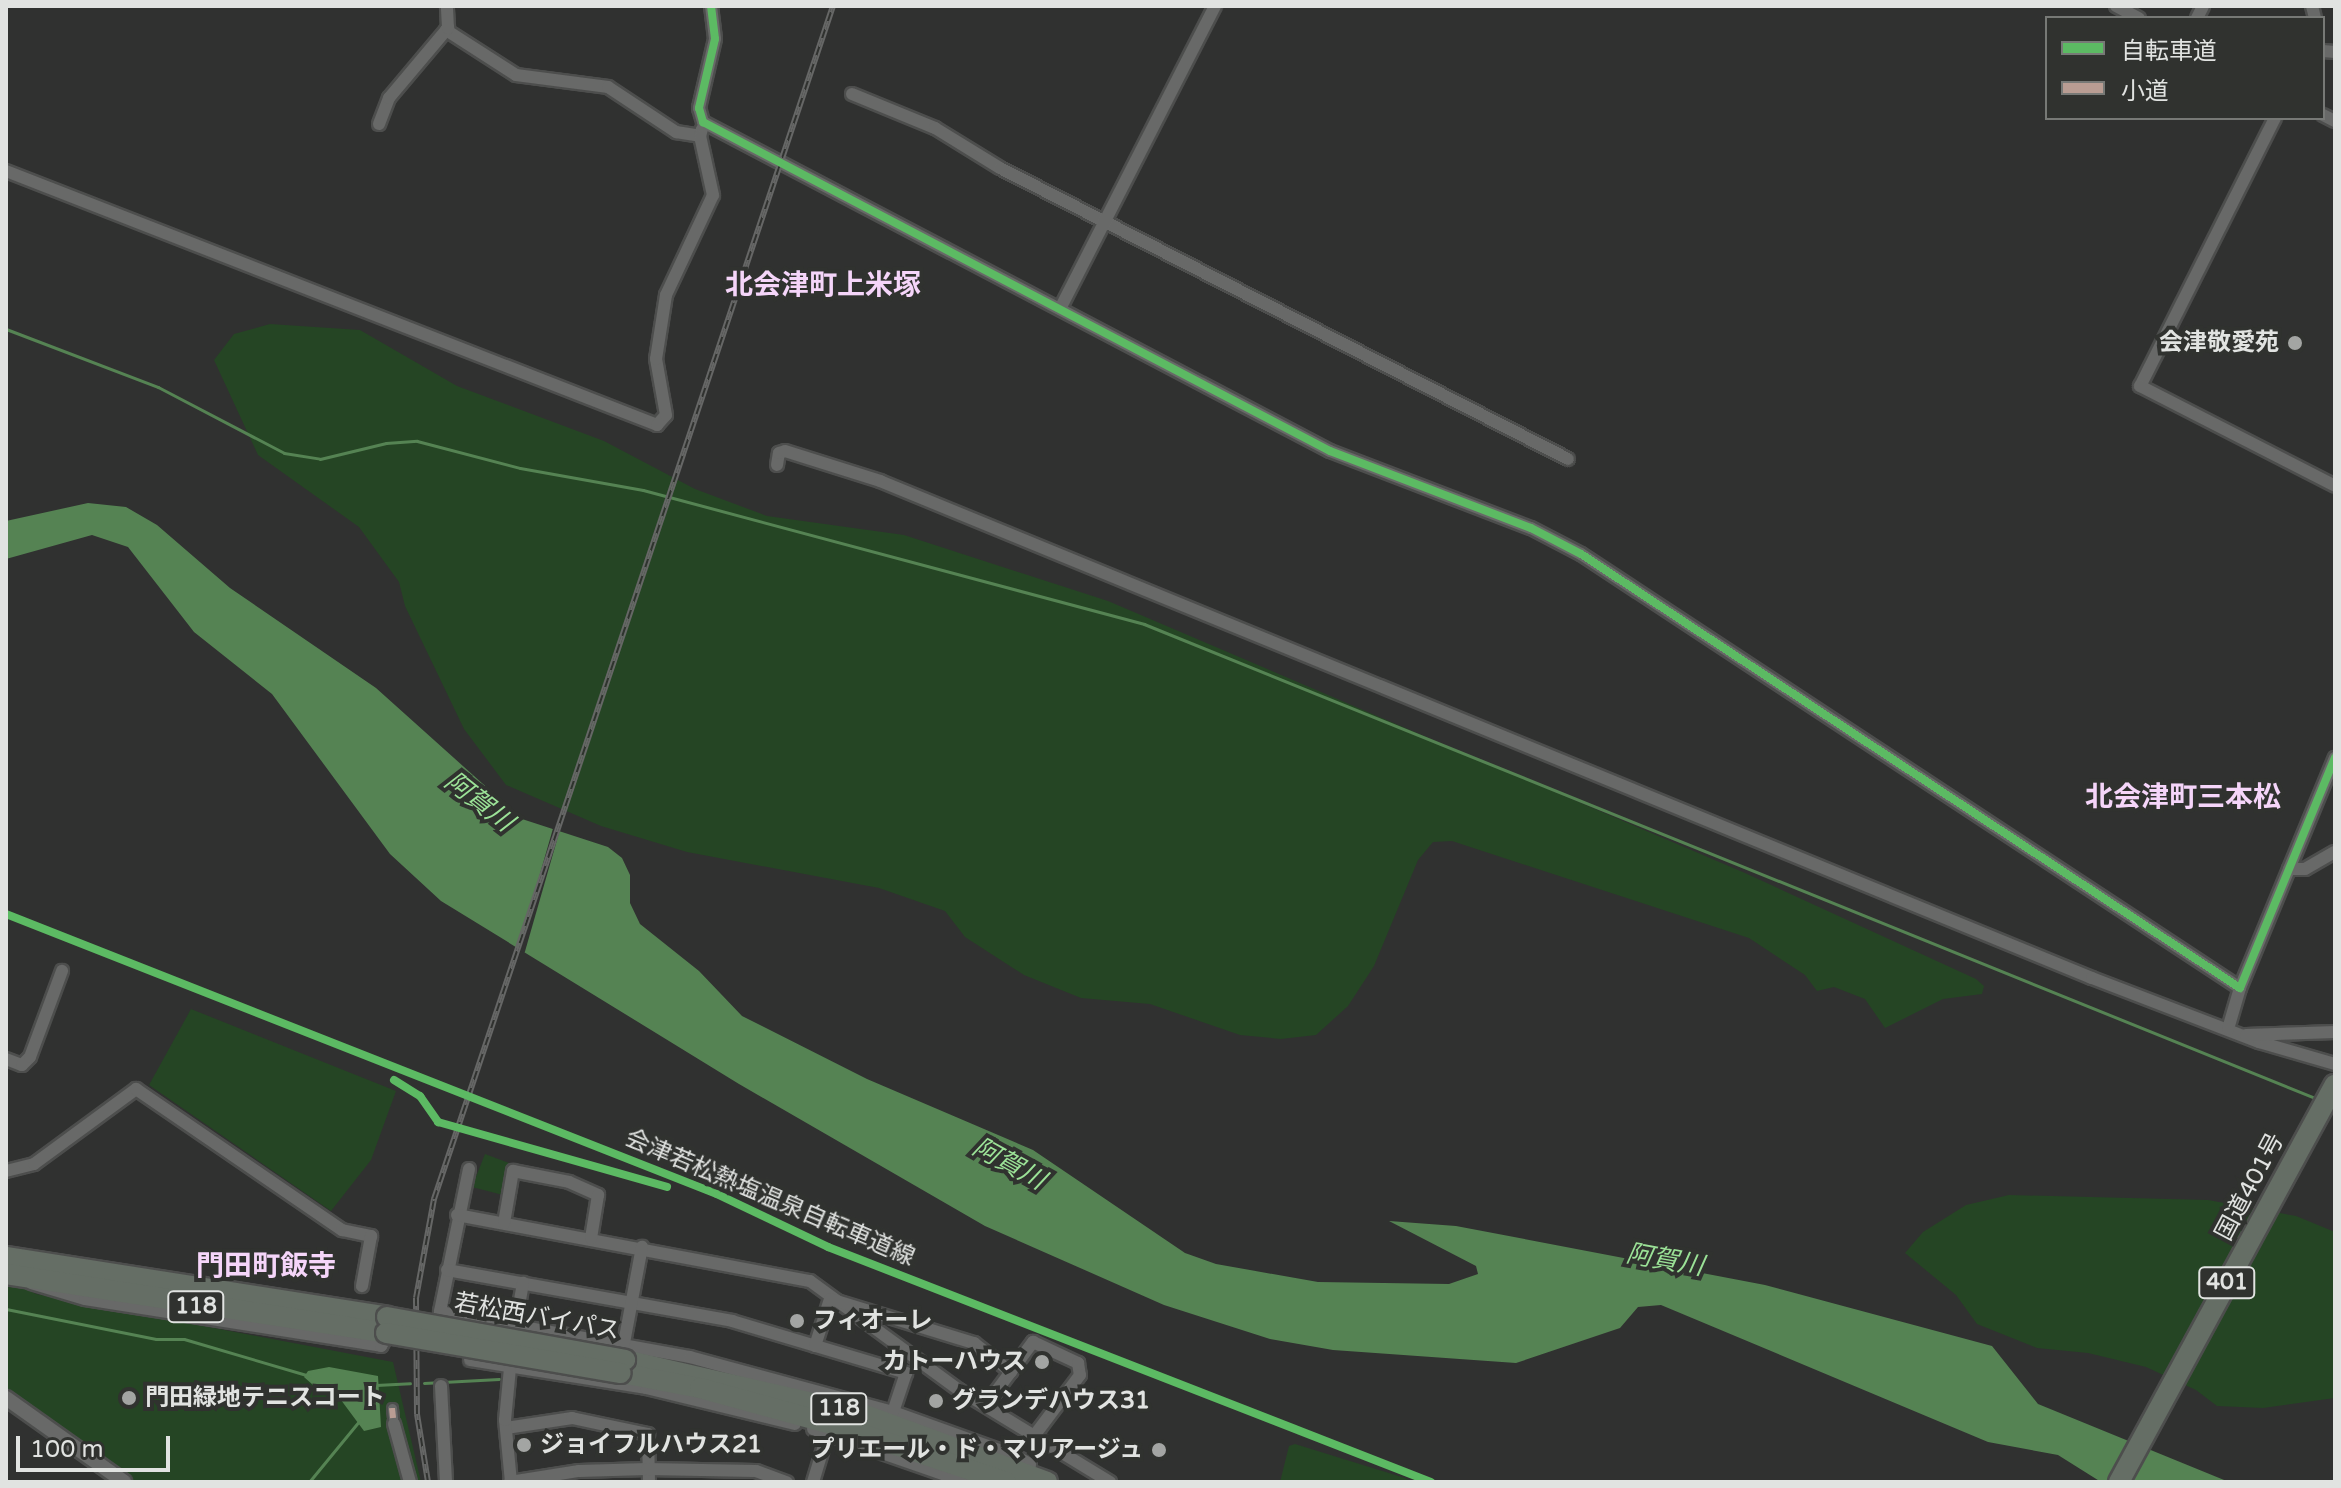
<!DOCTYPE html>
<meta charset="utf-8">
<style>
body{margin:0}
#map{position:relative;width:2341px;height:1488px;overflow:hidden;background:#303130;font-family:"Varela Round","Noto Sans JP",sans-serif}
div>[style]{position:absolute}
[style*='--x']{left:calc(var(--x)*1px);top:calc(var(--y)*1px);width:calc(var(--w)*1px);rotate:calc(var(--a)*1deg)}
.green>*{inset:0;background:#254524}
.water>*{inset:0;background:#558353}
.pier>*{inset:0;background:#303130;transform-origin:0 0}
.stream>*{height:3px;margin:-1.5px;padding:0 1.5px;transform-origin:1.5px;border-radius:1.5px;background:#558353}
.roads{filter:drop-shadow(2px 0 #4d4e4d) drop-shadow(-2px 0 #4d4e4d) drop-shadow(0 2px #4d4e4d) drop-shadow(0 -2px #4d4e4d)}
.pedestrian>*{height:9px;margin:-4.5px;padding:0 4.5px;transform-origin:4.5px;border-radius:4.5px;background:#686968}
.minor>*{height:12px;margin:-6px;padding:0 6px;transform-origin:6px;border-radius:6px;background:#686968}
.tertiary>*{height:14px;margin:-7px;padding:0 7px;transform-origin:7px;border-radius:7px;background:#686968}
.trunk>*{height:20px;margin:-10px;padding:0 10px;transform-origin:10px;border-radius:10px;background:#656e65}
.rail>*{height:6px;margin-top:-3px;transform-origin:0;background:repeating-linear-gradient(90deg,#30322f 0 9px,#666766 0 18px);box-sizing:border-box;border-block:2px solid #666766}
.bridges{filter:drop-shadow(2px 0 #4d4e4d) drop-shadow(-2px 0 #4d4e4d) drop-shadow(0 2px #4d4e4d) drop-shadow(0 -2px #4d4e4d)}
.trunk-bridge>*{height:20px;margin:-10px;padding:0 10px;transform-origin:10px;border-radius:10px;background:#656e65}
.quiet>*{height:6px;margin-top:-3px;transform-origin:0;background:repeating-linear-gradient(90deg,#b99d93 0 12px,transparent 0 18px)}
.cycleway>*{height:8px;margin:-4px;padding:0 4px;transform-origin:4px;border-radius:4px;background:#5cba63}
.dots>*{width:22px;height:22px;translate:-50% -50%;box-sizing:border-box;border:4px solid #30322f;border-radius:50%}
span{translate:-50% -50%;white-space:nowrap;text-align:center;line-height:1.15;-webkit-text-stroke:8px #30322f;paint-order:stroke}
.shield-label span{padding:2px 6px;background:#30322f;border:2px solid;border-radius:6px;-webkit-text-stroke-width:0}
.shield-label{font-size:22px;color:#e1e3e1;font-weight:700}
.poi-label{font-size:24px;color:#e1e3e1;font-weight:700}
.right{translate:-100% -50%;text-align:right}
.left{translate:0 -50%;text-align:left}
.street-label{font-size:24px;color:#e1e3e1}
.water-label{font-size:26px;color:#9be297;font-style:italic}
.quarter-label{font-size:28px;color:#f5d5f9;font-weight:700}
.frame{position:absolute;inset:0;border:8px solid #e1e3e1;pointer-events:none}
.legend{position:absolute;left:2045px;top:16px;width:280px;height:104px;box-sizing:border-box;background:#30322f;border:2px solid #777976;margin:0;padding:10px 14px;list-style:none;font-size:24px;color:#e1e3e1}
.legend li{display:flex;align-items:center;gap:16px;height:40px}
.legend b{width:40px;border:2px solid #777976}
.scale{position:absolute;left:16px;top:1436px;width:154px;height:36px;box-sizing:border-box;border:4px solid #e1e3e1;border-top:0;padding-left:10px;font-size:24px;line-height:28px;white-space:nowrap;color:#e1e3e1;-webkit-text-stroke:6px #30322f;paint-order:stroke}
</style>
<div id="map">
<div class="green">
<i style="clip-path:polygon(270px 324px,360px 330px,457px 386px,604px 441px,695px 489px,767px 516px,904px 535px,1108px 601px,1745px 873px,1976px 979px,1984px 986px,1982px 994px,1943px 999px,1885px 1028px,1865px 999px,1834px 987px,1817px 991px,1805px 975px,1749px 938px,1452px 841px,1433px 842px,1418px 860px,1374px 966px,1348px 1006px,1316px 1035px,1281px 1039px,1240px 1035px,1150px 1004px,1081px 998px,1024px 975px,965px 937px,945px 911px,879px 888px,687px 852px,601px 826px,506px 785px,464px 729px,405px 606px,399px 582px,359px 527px,258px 455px,214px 360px,234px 334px)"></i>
<i style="clip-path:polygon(191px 1009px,396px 1091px,371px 1160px,331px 1211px,149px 1085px)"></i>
<i style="clip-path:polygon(485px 1154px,509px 1163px,503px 1195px,472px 1187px)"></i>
<i style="clip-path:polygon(2009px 1195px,2208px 1200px,2296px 1216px,2335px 1232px,2335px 1398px,2263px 1408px,2217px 1406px,2196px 1390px,2146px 1367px,2088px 1353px,2037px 1348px,1977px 1324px,1956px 1295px,1905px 1253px,1923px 1232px,1966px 1205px)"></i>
<i style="clip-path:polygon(6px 1278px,36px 1294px,393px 1362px,421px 1482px,129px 1482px,6px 1394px)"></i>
<i style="clip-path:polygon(1295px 1444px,1405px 1478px,1411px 1482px,1280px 1482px,1289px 1446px)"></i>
</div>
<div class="water">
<i style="clip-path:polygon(88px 503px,126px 507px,157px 525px,230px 588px,376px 688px,522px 819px,608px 847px,622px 858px,630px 875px,630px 903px,640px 924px,699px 971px,742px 1016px,867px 1079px,1033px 1150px,1185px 1253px,1216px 1264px,1318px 1282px,1449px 1284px,1478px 1274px,1476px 1266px,1389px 1221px,1456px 1226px,1765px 1285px,1992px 1346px,2038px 1404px,2229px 1482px,2101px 1482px,2058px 1455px,1988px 1442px,1661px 1305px,1638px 1307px,1620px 1328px,1516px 1363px,1333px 1350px,1270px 1339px,1164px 1305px,985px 1226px,739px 1084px,441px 901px,390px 854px,272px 694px,194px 632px,128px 547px,92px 535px,6px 559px,6px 521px)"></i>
<i style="clip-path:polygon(329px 1367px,378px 1376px,381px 1427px,364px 1431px,341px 1400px,322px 1393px,304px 1377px,308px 1371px)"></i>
</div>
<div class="pier">
<i style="left:554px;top:825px;width:7px;height:131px;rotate:16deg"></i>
</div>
<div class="stream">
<i style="--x:6;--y:329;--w:163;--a:20.9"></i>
<i style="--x:158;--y:387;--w:142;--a:27.6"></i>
<i style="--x:284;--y:453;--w:36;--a:9"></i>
<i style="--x:320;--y:459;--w:68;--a:-13.6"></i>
<i style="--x:386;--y:443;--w:31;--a:-4"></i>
<i style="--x:417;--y:441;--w:106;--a:14.7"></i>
<i style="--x:520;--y:468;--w:125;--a:10.1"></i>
<i style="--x:643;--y:490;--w:519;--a:14.97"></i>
<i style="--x:1144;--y:624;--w:1269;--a:22.04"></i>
<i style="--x:6;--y:1309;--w:153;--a:11.3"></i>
<i style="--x:156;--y:1339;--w:28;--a:0"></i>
<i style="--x:184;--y:1339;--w:131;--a:16.4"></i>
<i style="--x:424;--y:1383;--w:75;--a:-3.1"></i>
<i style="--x:376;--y:1385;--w:34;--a:-3"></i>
<i style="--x:309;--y:1482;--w:80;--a:-50.6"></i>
</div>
<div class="roads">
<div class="pedestrian">
<i style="--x:392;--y:1408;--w:10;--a:84"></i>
</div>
<div class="minor">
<i style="--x:711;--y:6;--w:33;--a:83"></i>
<i style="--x:715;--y:39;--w:71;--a:103.1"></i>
<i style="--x:699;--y:108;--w:15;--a:74"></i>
<i style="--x:703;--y:122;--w:708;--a:27.69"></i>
<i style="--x:1330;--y:451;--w:215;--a:21"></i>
<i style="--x:1531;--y:528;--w:56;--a:27.5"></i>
<i style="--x:1581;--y:554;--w:789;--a:33.37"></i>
<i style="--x:2240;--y:988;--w:249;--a:-67.6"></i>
<i style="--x:2116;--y:6;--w:26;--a:28"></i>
<i style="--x:2312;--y:6;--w:12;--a:76"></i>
<i style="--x:2197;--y:18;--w:13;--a:-63"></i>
<i style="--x:446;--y:30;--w:83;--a:32.7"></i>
<i style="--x:516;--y:75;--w:93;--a:7.4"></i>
<i style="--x:608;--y:87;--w:82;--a:33.5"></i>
<i style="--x:676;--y:132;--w:24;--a:9"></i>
<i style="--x:700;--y:136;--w:7;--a:-74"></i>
<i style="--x:2323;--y:51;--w:12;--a:5"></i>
<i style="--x:852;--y:94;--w:90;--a:22.3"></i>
<i style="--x:935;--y:128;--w:76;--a:31.6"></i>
<i style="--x:1000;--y:168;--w:638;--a:27.13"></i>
<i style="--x:2323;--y:115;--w:13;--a:27"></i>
<i style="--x:2275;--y:118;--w:300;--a:116.7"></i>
<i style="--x:2140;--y:386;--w:219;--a:27.1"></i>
<i style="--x:379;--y:124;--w:28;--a:-69"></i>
<i style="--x:389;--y:98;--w:92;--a:-49.9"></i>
<i style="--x:448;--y:28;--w:22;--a:-93"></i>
<i style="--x:6;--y:171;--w:699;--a:21.31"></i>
<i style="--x:657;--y:425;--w:13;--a:-48"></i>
<i style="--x:666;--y:415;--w:57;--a:-100.1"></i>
<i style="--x:656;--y:359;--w:65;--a:-81.1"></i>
<i style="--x:666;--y:295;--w:110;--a:-64.8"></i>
<i style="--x:713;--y:195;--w:60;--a:-102.4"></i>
<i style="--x:1061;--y:307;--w:338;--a:-62.9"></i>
<i style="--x:777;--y:465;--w:12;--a:-81"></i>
<i style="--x:779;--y:453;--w:6;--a:-18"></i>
<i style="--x:785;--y:451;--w:100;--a:17.5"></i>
<i style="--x:880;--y:481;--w:1310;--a:22.3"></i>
<i style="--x:2092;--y:978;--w:179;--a:21"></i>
<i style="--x:2259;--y:1042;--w:79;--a:16.1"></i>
<i style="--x:2289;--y:869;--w:16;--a:0"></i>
<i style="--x:2305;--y:869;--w:34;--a:-30"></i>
<i style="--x:2228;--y:1029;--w:43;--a:-73.7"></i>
<i style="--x:2246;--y:1035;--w:89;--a:-1.9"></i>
<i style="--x:6;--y:1059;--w:17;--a:21"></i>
<i style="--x:22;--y:1065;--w:11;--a:-45"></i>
<i style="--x:30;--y:1057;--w:92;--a:-69.6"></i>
<i style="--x:469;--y:1169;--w:146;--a:101.5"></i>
<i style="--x:440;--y:1312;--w:254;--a:10.2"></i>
<i style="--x:690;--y:1357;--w:210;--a:15.2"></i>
<i style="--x:893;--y:1412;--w:127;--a:19.7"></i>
<i style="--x:1013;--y:1455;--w:19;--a:28"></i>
<i style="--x:1030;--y:1464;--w:12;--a:95"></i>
<i style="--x:6;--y:1171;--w:29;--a:-14"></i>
<i style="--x:34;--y:1164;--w:127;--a:-36.3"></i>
<i style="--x:136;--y:1089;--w:250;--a:34.4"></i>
<i style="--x:342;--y:1230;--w:30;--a:12"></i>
<i style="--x:371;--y:1236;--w:51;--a:100.2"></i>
<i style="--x:457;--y:1215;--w:359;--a:10.6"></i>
<i style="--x:810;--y:1281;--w:185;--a:36.2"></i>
<i style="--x:959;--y:1390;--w:177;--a:31.4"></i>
<i style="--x:504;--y:1223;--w:53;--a:-80.2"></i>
<i style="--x:513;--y:1171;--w:57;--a:11.1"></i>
<i style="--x:569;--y:1182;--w:32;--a:24"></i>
<i style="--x:598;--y:1195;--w:44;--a:99.2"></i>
<i style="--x:447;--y:1270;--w:290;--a:10.1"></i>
<i style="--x:732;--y:1321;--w:182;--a:16.6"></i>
<i style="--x:906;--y:1373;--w:41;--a:108.4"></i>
<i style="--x:31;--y:1283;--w:56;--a:16.5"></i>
<i style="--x:85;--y:1299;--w:300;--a:9"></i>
<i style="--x:381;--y:1346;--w:20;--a:-60"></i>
<i style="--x:515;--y:1328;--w:46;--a:-79.9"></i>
<i style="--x:624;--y:1343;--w:98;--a:-79.4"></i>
<i style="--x:815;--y:1346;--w:49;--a:-72.3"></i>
<i style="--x:830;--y:1299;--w:151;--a:17"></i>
<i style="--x:974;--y:1343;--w:47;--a:38.1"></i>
<i style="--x:470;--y:1360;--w:178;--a:9"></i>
<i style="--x:646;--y:1388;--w:153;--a:13.6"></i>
<i style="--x:441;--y:1386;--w:96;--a:87"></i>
<i style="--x:986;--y:1405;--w:79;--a:-53.3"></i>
<i style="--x:1033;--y:1342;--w:50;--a:25"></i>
<i style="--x:1078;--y:1363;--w:12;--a:81"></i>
<i style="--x:1080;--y:1375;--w:76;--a:127"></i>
<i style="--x:394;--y:1424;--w:60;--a:74.6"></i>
<i style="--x:506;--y:1428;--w:67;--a:-8.6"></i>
<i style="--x:572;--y:1418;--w:78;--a:11.9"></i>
<i style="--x:648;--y:1434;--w:48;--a:88.8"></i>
<i style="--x:813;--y:1429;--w:161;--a:19.2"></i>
<i style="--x:510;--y:1482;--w:70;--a:-9.1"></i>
<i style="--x:579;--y:1471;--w:68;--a:-1.7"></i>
<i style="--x:647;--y:1469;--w:109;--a:1.1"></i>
<i style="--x:756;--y:1471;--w:33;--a:20"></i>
<i style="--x:511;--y:1482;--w:62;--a:-95.5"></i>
<i style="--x:505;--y:1420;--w:62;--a:-84.5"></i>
<i style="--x:813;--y:1482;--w:45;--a:-73.2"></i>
</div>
<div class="tertiary">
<i style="--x:6;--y:1398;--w:145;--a:35.4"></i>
</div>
<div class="trunk">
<i style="--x:6;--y:1257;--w:386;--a:8.9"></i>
<i style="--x:6;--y:1274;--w:385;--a:8.8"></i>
<i style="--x:625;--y:1360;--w:246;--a:12.9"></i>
<i style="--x:865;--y:1415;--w:194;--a:20.2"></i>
<i style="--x:621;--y:1373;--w:80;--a:10.8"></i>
<i style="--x:700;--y:1388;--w:143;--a:15.4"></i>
<i style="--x:838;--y:1426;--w:177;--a:18.4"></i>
<i style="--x:2119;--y:1482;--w:452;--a:-61.5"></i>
</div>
</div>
<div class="rail">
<i style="--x:428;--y:1482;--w:69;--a:-99.2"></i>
<i style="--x:417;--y:1414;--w:116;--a:-90.5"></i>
<i style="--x:416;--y:1298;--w:101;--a:-79.7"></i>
<i style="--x:434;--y:1199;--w:1258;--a:-71.51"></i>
</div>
<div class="bridges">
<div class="trunk-bridge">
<i style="--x:387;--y:1317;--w:242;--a:10.2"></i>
<i style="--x:386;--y:1333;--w:238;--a:9.7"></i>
</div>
</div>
<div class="quiet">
<i style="--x:392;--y:1408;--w:10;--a:84"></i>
</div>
<div class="cycleway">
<i style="--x:711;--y:6;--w:33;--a:83"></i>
<i style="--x:715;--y:39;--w:71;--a:103.1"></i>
<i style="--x:699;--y:108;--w:15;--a:74"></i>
<i style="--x:703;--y:122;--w:708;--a:27.69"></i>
<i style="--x:1330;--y:451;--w:215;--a:21"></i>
<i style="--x:1531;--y:528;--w:56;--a:27.5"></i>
<i style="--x:1581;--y:554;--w:789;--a:33.37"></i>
<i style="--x:2240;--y:988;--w:249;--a:-67.6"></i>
<i style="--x:6;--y:914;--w:764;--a:21.5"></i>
<i style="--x:717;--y:1194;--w:123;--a:25.5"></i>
<i style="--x:828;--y:1247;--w:647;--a:21.29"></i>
<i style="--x:394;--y:1080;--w:31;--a:32"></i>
<i style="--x:420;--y:1096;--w:32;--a:55"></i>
<i style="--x:438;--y:1122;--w:238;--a:15.8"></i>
</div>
<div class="dots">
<i style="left:2295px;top:343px;background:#a3a5a3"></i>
<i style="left:797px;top:1321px;background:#a3a5a3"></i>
<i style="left:1042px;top:1362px;background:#a3a5a3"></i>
<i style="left:129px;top:1398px;background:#a3a5a3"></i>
<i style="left:936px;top:1401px;background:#a3a5a3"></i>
<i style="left:524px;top:1445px;background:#a3a5a3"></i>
<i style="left:1159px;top:1450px;background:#a3a5a3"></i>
</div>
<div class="shield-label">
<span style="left:2227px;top:1283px">401</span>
<span style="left:196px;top:1307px">118</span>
<span style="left:839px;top:1409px">118</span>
</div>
<div class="poi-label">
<span class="right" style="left:2279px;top:343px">会津敬愛苑</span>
<span class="left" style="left:813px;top:1321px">フィオーレ</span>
<span class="right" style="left:1026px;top:1362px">カトーハウス</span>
<span class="left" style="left:145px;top:1398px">門田緑地テニスコート</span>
<span class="left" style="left:952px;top:1401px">グランデハウス31</span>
<span class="left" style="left:540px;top:1445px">ジョイフルハウス21</span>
<span class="right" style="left:1143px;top:1450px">プリエール・ド・マリアージュ</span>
</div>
<div class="street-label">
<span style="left:2250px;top:1187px;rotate:-62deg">国道401号</span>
<span style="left:770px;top:1198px;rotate:23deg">会津若松熱塩温泉自転車道線</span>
<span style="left:537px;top:1317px;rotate:10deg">若松西バイパス</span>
</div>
<div class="water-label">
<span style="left:479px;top:802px;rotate:38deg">阿賀川</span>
<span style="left:1009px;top:1164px;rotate:29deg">阿賀川</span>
<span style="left:1665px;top:1260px;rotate:10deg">阿賀川</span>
</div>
<div class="quarter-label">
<span style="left:823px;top:285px">北会津町上米塚</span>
<span style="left:2183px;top:797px">北会津町三本松</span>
<span style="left:266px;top:1266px">門田町飯寺</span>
</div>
<div class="frame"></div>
<ul class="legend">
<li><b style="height:10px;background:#5cba63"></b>自転車道</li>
<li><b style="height:10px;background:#b99d93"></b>小道</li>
</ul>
<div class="scale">100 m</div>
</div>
